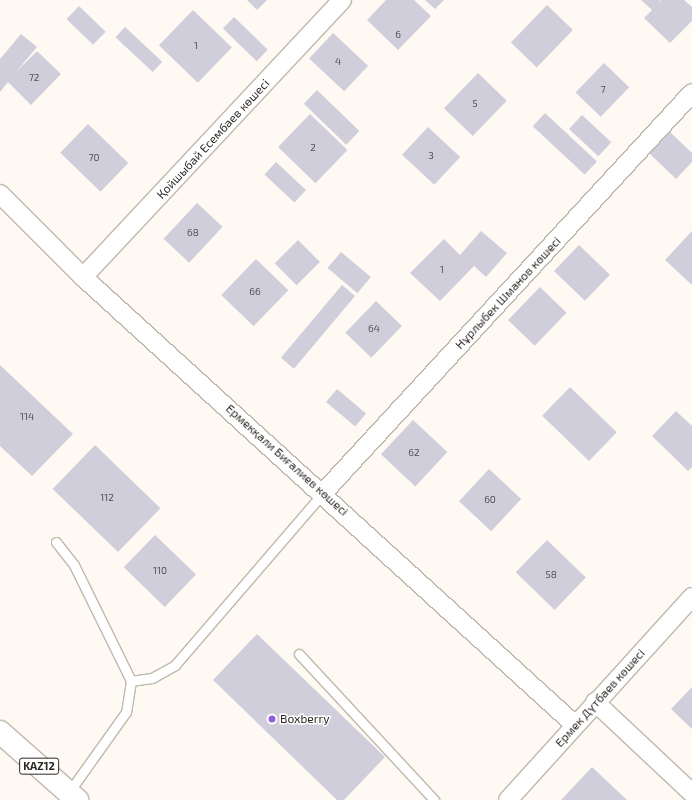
<!DOCTYPE html>
<meta charset="utf-8">
<style>
body{margin:0}
#map{position:relative;width:692px;height:800px;overflow:hidden;background:#fef9f2;font-family:"Exo 2",sans-serif}
div>[style]{position:absolute}
[style*='--x']{left:calc(var(--x)*1px);top:calc(var(--y)*1px);width:calc(var(--w)*1px);rotate:calc(var(--a)*1deg)}
.building>*{inset:0;background:#d1cedb;transform-origin:0 0}
.roads{filter:drop-shadow(1px 0 #c0b9ad) drop-shadow(-1px 0 #c0b9ad) drop-shadow(0 1px #c0b9ad) drop-shadow(0 -1px #c0b9ad)}
.lane>*{height:9px;margin:-4.5px;padding:0 4.5px;transform-origin:4.5px;border-radius:4.5px;background:#fff}
.street>*{height:18px;margin:-9px;padding:0 9px;transform-origin:9px;border-radius:9px;background:#fff}
.primary>*{height:22px;margin:-11px;padding:0 11px;transform-origin:11px;border-radius:11px;background:#fff}
.dots>*{width:11px;height:11px;translate:-50% -50%;box-sizing:border-box;border:2px solid #fff;border-radius:50%}
span{translate:-50% -50%;white-space:nowrap;text-align:center;line-height:1.15;-webkit-text-stroke:3px #fff;paint-order:stroke}
.number-label{font-size:10px;color:#545252}
.number-label span{-webkit-text-stroke-width:0}
.shield-label span{padding:1px 3px;background:#fff;border:1px solid;border-radius:3px;-webkit-text-stroke-width:0}
.shield-label{font-size:11px;color:#2b2824;font-weight:700}
.street-label{font-size:12px;color:#2b2824}
.poi-label{font-size:12px;color:#2b2824}
.left{translate:0 -50%;text-align:left}
</style>
<div id="map">
<div class="building">
<i style="clip-path:polygon(247px 0,267px 0,257px 10px)"></i>
<i style="clip-path:polygon(386px 0,414px 0,431px 16px,398px 50px,367px 20px)"></i>
<i style="clip-path:polygon(425px 0,444px 0,435px 9px)"></i>
<i style="clip-path:polygon(641px 0,660px 0,658px 4px,661px 0,684px 0,692px 7px,692px 21px,670px 43px,644px 18px,652px 10px)"></i>
<i style="left:547px;top:5px;width:36px;height:52px;rotate:44deg"></i>
<i style="left:79px;top:6px;width:37px;height:18px;rotate:44deg"></i>
<i style="left:193px;top:10px;width:54px;height:49px;rotate:44deg"></i>
<i style="left:234px;top:17px;width:47px;height:16px;rotate:44deg"></i>
<i style="left:125px;top:27px;width:51px;height:14px;rotate:43deg"></i>
<i style="left:333px;top:33px;width:48px;height:35px;rotate:43deg"></i>
<i style="clip-path:polygon(21px 34px,37px 47px,16px 72px,37px 51px,61px 74px,31px 105px,8px 82px,0 92px,0 59px)"></i>
<i style="left:604px;top:63px;width:35px;height:41px;rotate:44deg"></i>
<i style="left:478px;top:73px;width:40px;height:49px;rotate:44deg"></i>
<i style="left:317px;top:90px;width:59px;height:19px;rotate:44deg"></i>
<i style="left:545px;top:113px;width:71px;height:18px;rotate:43deg"></i>
<i style="left:310px;top:114px;width:52px;height:46px;rotate:44deg"></i>
<i style="left:582px;top:115px;width:40px;height:19px;rotate:43deg"></i>
<i style="left:88px;top:124px;width:56px;height:40px;rotate:44deg"></i>
<i style="left:428px;top:127px;width:44px;height:38px;rotate:43deg"></i>
<i style="clip-path:polygon(670px 132px,692px 153px,692px 162px,676px 179px,649px 153px)"></i>
<i style="left:276px;top:162px;width:41px;height:17px;rotate:43deg"></i>
<i style="left:197px;top:203px;width:35px;height:49px;rotate:43deg"></i>
<i style="clip-path:polygon(481px 231px,507px 253px,486px 277px,474px 266px,440px 301px,410px 273px,444px 239px,460px 255px)"></i>
<i style="clip-path:polygon(692px 231px,692px 285px,665px 260px)"></i>
<i style="left:298px;top:240px;width:31px;height:33px;rotate:45deg"></i>
<i style="left:579px;top:245px;width:43px;height:36px;rotate:44deg"></i>
<i style="left:341px;top:252px;width:39px;height:21px;rotate:40deg"></i>
<i style="left:256px;top:259px;width:45px;height:50px;rotate:44deg"></i>
<i style="left:342px;top:285px;width:17px;height:95px;rotate:40deg"></i>
<i style="left:540px;top:287px;width:37px;height:46px;rotate:44deg"></i>
<i style="left:376px;top:301px;width:36px;height:44px;rotate:44deg"></i>
<i style="clip-path:polygon(0 365px,73px 434px,32px 476px,0 446px)"></i>
<i style="left:570px;top:387px;width:65px;height:40px;rotate:44deg"></i>
<i style="left:337px;top:389px;width:38px;height:17px;rotate:40deg"></i>
<i style="clip-path:polygon(676px 411px,692px 426px,692px 467px,688px 471px,652px 436px)"></i>
<i style="left:413px;top:420px;width:47px;height:47px;rotate:43deg"></i>
<i style="left:95px;top:445px;width:91px;height:61px;rotate:44deg"></i>
<i style="left:489px;top:469px;width:44px;height:44px;rotate:43deg"></i>
<i style="left:155px;top:535px;width:57px;height:45px;rotate:44deg"></i>
<i style="left:547px;top:540px;width:54px;height:45px;rotate:44deg"></i>
<i style="clip-path:polygon(257px 634px,385px 757px,344px 800px,337px 800px,213px 680px)"></i>
<i style="clip-path:polygon(692px 687px,692px 729px,671px 709px)"></i>
<i style="clip-path:polygon(592px 767px,627px 800px,561px 800px)"></i>
</div>
<div class="roads">
<div class="lane">
<i style="--x:56;--y:542;--w:29;--a:52"></i>
<i style="--x:74;--y:565;--w:129;--a:63.8"></i>
<i style="--x:131;--y:681;--w:31;--a:99"></i>
<i style="--x:126;--y:712;--w:98;--a:125.5"></i>
<i style="--x:299;--y:654;--w:199;--a:47.2"></i>
<i style="--x:131;--y:681;--w:21;--a:-8"></i>
<i style="--x:152;--y:678;--w:26;--a:-29"></i>
<i style="--x:175;--y:665;--w:227;--a:-49.3"></i>
</div>
<div class="street">
<i style="--x:0;--y:194;--w:117;--a:45"></i>
<i style="--x:83;--y:277;--w:665;--a:42.32"></i>
<i style="--x:83;--y:277;--w:379;--a:-46.9"></i>
<i style="--x:323;--y:493;--w:544;--a:-47.31"></i>
<i style="--x:595;--y:702;--w:133;--a:43.2"></i>
<i style="--x:508;--y:800;--w:274;--a:-47.8"></i>
</div>
<div class="primary">
<i style="--x:0;--y:732;--w:103;--a:41.4"></i>
</div>
</div>
<div class="dots">
<i style="left:272px;top:719px;background:#8d61db"></i>
</div>
<div class="number-label">
<span style="left:398px;top:35px">6</span>
<span style="left:196px;top:46px">1</span>
<span style="left:338px;top:62px">4</span>
<span style="left:34px;top:78px">72</span>
<span style="left:603px;top:90px">7</span>
<span style="left:475px;top:104px">5</span>
<span style="left:313px;top:148px">2</span>
<span style="left:431px;top:156px">3</span>
<span style="left:94px;top:158px">70</span>
<span style="left:193px;top:233px">68</span>
<span style="left:442px;top:270px">1</span>
<span style="left:255px;top:292px">66</span>
<span style="left:374px;top:329px">64</span>
<span style="left:27px;top:417px">114</span>
<span style="left:414px;top:453px">62</span>
<span style="left:107px;top:498px">112</span>
<span style="left:490px;top:500px">60</span>
<span style="left:160px;top:571px">110</span>
<span style="left:551px;top:575px">58</span>
</div>
<div class="shield-label">
<span style="left:39px;top:766px">KAZ12</span>
</div>
<div class="street-label">
<span style="left:213px;top:139px;rotate:-47deg">Қойшыбай Есембаев көшесі</span>
<span style="left:508px;top:293px;rotate:-47deg">Нұрлыбек Шманов көшесі</span>
<span style="left:287px;top:460px;rotate:42deg">Ермекқали Биғалиев көшесі</span>
<span style="left:600px;top:698px;rotate:-48deg">Ермек Дүтбаев көшесi</span>
</div>
<div class="poi-label">
<span class="left" style="left:280px;top:719px">Boxberry</span>
</div>
</div>
